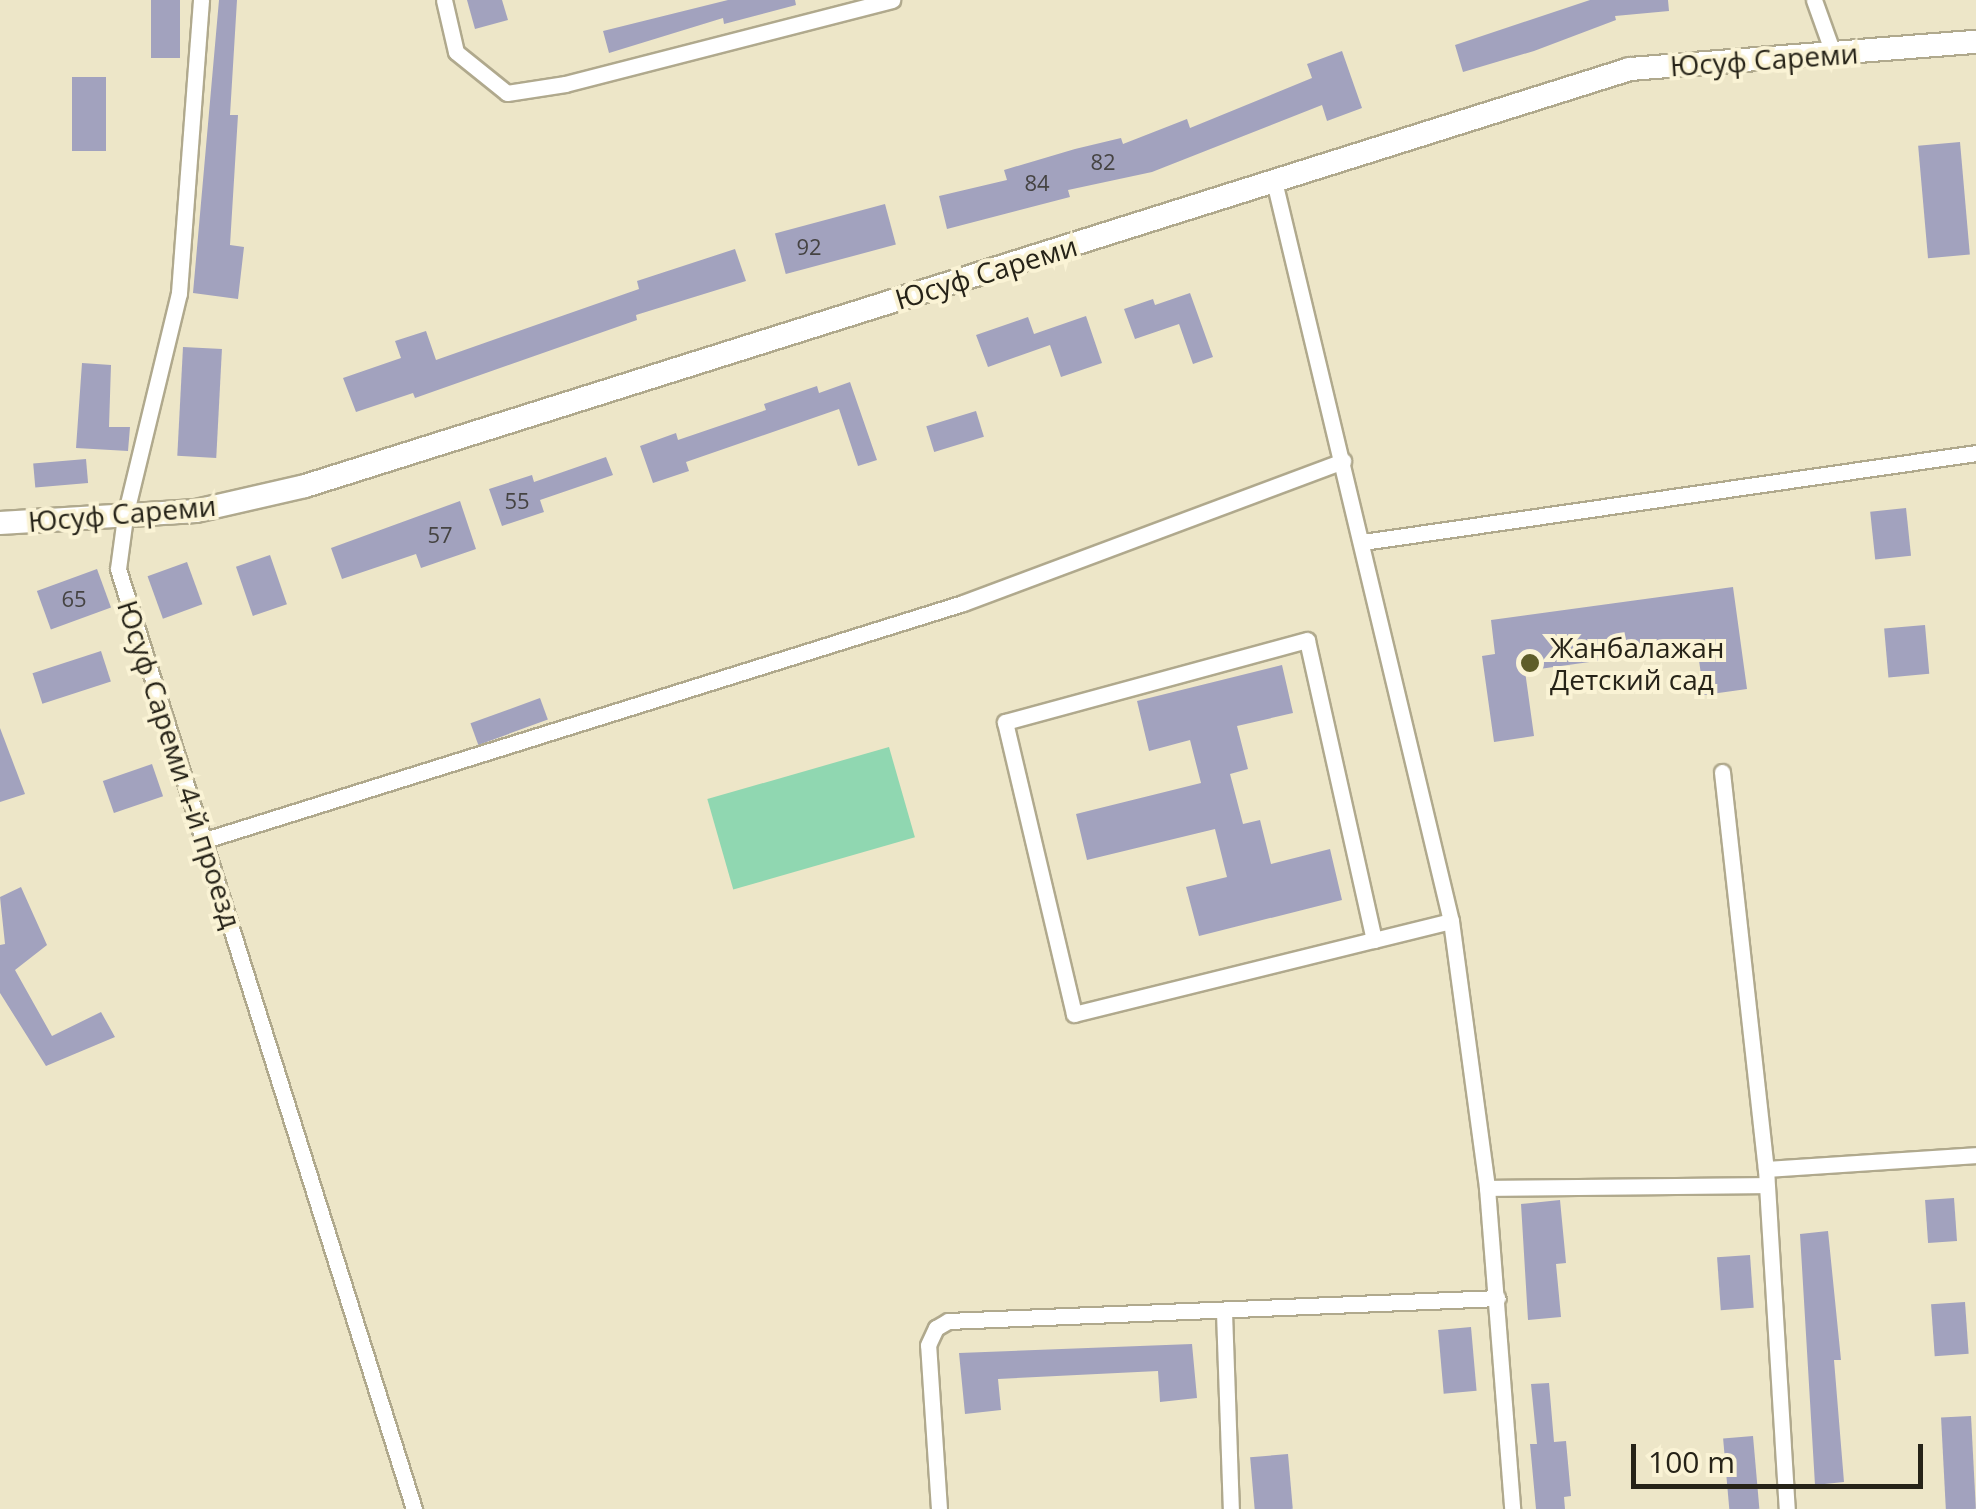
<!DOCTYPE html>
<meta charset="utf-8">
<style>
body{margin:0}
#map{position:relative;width:1976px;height:1509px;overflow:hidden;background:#ede6c8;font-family:"Open Sans",sans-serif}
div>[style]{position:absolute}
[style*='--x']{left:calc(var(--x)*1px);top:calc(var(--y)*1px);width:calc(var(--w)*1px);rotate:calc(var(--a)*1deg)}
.green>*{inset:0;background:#90d7b1;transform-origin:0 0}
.building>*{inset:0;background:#a2a2be;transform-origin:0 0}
.roads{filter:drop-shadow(2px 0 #b0a98d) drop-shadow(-2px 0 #b0a98d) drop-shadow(0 2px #b0a98d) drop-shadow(0 -2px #b0a98d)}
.street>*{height:15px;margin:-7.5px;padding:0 7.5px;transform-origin:7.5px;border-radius:7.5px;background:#fff}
.secondary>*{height:22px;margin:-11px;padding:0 11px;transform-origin:11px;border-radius:11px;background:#fff}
.dots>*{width:28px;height:28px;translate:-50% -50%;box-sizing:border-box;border:5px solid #faf3d5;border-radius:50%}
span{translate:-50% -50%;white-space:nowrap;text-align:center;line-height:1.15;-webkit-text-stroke:8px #faf3d5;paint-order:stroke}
.number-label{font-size:22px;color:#454342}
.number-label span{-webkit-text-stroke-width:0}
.street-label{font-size:28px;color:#262318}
.poi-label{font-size:28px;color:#262318}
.left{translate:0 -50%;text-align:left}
.scale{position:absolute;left:1631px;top:1444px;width:292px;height:45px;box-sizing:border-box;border:5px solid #262318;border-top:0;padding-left:12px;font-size:30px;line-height:35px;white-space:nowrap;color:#262318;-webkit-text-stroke:8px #faf3d5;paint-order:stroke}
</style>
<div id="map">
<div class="green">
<i style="left:889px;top:747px;width:94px;height:189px;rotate:74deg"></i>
</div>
<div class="building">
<i style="left:151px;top:0;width:29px;height:58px"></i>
<i style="clip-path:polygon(219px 0,237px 0,230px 115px,238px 115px,230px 245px,244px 247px,238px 299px,193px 293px)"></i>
<i style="clip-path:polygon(467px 0,502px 0,508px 20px,475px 29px)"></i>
<i style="clip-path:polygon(728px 0,795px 0,796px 5px,724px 24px,723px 18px,609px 53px,603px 31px)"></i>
<i style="clip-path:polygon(1590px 0,1668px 0,1669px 11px,1615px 16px,1616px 20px,1534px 51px,1463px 72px,1455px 45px)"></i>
<i style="clip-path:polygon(1342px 51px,1362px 108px,1327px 121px,1322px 105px,1152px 172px,1068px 190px,1070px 197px,947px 229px,939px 196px,1007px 180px,1004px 170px,1075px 149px,1121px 138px,1123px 144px,1187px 119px,1190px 128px,1312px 78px,1307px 64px)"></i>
<i style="left:72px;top:77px;width:34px;height:74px"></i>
<i style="left:1960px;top:142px;width:113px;height:42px;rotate:85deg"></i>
<i style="left:885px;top:204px;width:42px;height:114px;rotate:75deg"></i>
<i style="clip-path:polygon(735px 249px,746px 281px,636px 315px,637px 320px,415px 398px,413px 393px,356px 412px,343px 378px,401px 358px,395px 341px,426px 331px,436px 360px,639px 289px,637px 281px)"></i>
<i style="clip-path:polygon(1190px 293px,1213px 357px,1193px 364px,1179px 324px,1135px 339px,1124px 309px,1153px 299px,1155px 305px)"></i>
<i style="clip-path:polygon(1086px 316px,1102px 363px,1061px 377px,1050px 345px,988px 367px,976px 335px,1028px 317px,1034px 334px)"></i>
<i style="left:183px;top:347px;width:39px;height:109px;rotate:3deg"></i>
<i style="clip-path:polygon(82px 363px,111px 365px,109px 427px,130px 427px,128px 451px,76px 448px)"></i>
<i style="clip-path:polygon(850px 382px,877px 460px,858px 466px,839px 409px,686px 462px,689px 471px,653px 483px,640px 446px,676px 433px,678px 440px,766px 410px,764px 404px,817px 386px,819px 393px)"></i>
<i style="left:976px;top:411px;width:27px;height:52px;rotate:73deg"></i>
<i style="clip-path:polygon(606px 457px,613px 475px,540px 500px,544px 512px,502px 526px,489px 489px,532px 475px,534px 482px)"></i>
<i style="left:86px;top:459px;width:24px;height:53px;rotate:85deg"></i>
<i style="clip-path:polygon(460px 501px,476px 549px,421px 568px,416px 554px,342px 579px,331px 548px)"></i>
<i style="left:1906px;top:508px;width:48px;height:36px;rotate:84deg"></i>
<i style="left:270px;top:555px;width:52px;height:36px;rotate:71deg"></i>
<i style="left:187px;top:562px;width:45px;height:42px;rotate:70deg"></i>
<i style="left:97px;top:569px;width:41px;height:64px;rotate:70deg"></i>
<i style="clip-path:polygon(1733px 587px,1747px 689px,1704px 695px,1697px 647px,1525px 671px,1534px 736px,1494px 742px,1482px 656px,1495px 654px,1491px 620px)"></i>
<i style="left:1925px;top:625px;width:49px;height:41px;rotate:85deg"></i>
<i style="left:101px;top:651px;width:32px;height:72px;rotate:72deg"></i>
<i style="clip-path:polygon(1282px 665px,1293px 713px,1237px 726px,1248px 769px,1230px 774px,1243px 824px,1260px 820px,1271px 864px,1330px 849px,1342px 900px,1199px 936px,1186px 887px,1227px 877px,1215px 829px,1087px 860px,1076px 814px,1201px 783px,1190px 740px,1149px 751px,1137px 701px)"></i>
<i style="left:540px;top:698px;width:23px;height:74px;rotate:70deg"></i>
<i style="clip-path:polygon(0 728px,25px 794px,0 802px)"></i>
<i style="left:152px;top:764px;width:34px;height:52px;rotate:71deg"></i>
<i style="clip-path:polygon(21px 887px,47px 945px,15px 970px,52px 1036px,101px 1012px,115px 1037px,46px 1066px,0 993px,0 945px,5px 944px,0 897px)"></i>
<i style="left:1954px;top:1198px;width:43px;height:29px;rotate:86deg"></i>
<i style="clip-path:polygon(1560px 1200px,1566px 1263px,1556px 1264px,1561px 1317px,1528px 1320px,1521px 1204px)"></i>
<i style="clip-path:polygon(1828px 1231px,1841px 1360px,1834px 1360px,1844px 1482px,1815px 1485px,1800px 1234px)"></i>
<i style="left:1750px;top:1255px;width:53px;height:33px;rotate:86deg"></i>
<i style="left:1965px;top:1302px;width:52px;height:34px;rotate:86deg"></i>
<i style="left:1471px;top:1327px;width:64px;height:33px;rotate:85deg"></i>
<i style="clip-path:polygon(1192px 1344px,1197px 1398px,1160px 1402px,1158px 1371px,998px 1379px,1001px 1410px,965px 1414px,959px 1353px)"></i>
<i style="clip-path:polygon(1549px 1383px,1554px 1442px,1566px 1441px,1571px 1496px,1564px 1497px,1565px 1509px,1536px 1509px,1530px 1444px,1537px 1444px,1531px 1384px)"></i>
<i style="left:1971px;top:1416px;width:93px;height:30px;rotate:87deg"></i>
<i style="left:1753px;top:1436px;width:73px;height:30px;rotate:85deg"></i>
<i style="left:1288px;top:1454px;width:55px;height:38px;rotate:85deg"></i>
</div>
<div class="roads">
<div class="street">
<i style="--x:201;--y:0;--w:294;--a:94.3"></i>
<i style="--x:179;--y:293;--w:230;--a:103.6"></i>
<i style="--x:125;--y:517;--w:52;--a:97.7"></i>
<i style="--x:118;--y:569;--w:986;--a:72.52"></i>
<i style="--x:444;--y:0;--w:53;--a:77"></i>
<i style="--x:456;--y:52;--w:65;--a:38.8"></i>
<i style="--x:507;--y:93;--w:59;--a:-8.8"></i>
<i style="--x:565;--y:84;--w:338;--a:-14.4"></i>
<i style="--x:1814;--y:0;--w:56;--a:70.3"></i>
<i style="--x:1274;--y:181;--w:761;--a:76.55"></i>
<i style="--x:1451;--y:921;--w:269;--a:82.3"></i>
<i style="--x:1487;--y:1188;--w:322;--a:85.5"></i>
<i style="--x:1363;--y:542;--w:619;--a:-8.26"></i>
<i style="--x:1722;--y:772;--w:399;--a:83.7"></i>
<i style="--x:1766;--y:1169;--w:341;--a:86.5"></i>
<i style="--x:205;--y:840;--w:794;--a:-17.36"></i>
<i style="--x:963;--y:603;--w:406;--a:-20.5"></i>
<i style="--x:1374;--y:940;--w:307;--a:-102.6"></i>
<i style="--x:1307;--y:640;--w:313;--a:164.8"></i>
<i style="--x:1005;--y:722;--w:300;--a:76.7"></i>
<i style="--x:1074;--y:1014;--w:309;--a:-13.9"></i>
<i style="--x:1374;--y:940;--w:79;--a:-13.9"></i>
<i style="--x:1766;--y:1169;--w:210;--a:-3.8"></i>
<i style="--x:1487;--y:1188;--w:279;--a:-0.6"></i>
<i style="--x:1224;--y:1312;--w:197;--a:88"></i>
<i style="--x:939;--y:1509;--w:164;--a:-93.8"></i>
<i style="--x:928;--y:1345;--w:19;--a:-65"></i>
<i style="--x:936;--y:1328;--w:14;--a:-30"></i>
<i style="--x:948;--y:1321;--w:550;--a:-2.39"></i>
</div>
<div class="secondary">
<i style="--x:0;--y:523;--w:196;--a:-3.5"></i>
<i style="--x:196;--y:511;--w:112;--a:-12.9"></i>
<i style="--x:305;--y:486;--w:1389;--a:-17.47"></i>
<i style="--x:1630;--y:69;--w:347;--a:-4.5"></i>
</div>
</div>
<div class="dots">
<i style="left:1530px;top:663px;background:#5e5d29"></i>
</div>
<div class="number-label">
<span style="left:1103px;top:162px">82</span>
<span style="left:1037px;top:183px">84</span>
<span style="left:809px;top:247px">92</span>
<span style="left:517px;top:501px">55</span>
<span style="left:440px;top:535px">57</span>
<span style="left:74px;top:599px">65</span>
</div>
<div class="street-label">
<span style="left:1764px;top:59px;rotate:-4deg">Юсуф Сареми</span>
<span style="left:986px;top:272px;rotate:-17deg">Юсуф Сареми</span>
<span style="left:122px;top:513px;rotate:-5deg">Юсуф Сареми</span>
<span style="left:180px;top:764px;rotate:72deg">Юсуф Сареми 4-й проезд</span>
</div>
<div class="poi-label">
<span class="left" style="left:1550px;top:663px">Жанбалажан<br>Детский сад</span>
</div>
<div class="scale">100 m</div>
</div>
